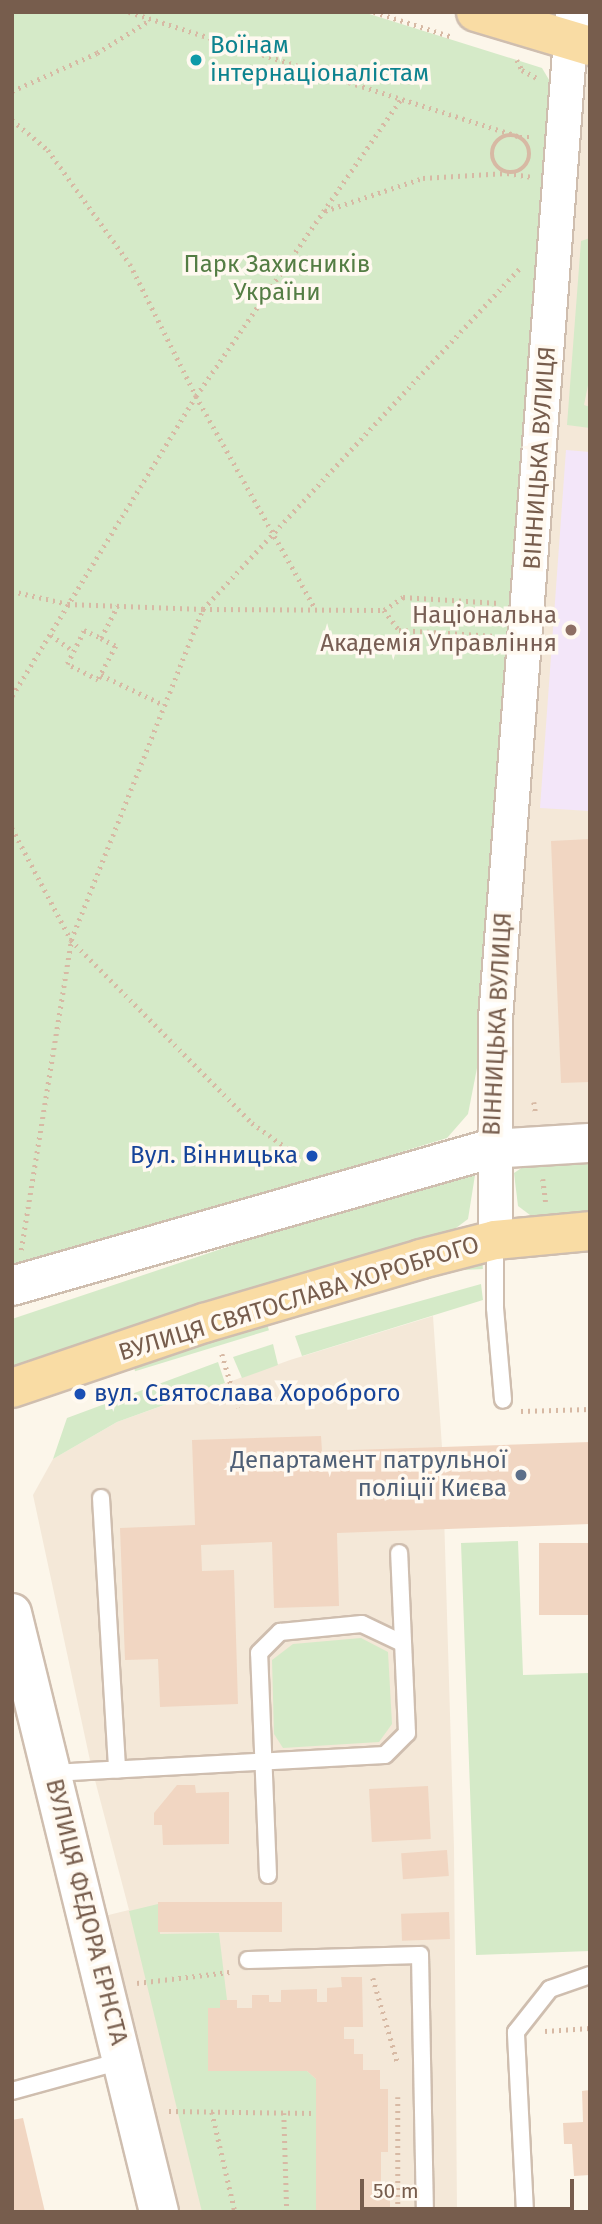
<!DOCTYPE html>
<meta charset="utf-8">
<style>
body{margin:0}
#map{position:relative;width:602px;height:2224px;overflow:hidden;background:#fcf6ea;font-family:"Fira Sans",sans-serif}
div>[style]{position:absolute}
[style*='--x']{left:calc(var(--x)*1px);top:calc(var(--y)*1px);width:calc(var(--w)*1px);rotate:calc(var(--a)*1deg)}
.residential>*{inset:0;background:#f4e8d8}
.education>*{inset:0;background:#f3e6f9}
.green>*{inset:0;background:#d5eac8;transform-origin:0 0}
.building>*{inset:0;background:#f1d6c2;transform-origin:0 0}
.path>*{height:4.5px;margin-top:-2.25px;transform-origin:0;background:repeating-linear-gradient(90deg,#d7b9a4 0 2px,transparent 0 7px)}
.path>.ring{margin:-2.25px;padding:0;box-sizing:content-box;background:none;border:4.5px solid #d7b9a4;border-radius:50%}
.roads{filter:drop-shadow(2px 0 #cfbeaf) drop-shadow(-2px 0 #cfbeaf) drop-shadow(0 2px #cfbeaf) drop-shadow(0 -2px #cfbeaf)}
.lane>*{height:16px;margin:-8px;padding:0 8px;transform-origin:8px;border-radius:8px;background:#fff}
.street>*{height:33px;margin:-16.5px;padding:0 16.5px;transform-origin:16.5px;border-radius:16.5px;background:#fff}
.secondary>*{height:38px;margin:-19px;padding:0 19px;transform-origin:19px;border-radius:19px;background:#fff}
.primary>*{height:38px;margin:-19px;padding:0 19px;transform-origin:19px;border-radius:19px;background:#f9dca4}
.dots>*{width:19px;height:19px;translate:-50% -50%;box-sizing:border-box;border:4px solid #fff9f0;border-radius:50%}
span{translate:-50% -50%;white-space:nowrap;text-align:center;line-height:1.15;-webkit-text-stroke:7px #fff9f0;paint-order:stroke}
.culture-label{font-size:24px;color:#0d838f}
.left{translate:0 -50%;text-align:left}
.park-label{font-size:24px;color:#547d44}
.street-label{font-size:24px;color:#775d4d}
.education-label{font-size:24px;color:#785e54}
.right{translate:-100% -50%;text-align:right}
.transit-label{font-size:24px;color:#164399}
.service-label{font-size:24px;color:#4e5e75}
.frame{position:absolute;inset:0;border:14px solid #775d4d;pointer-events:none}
.scale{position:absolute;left:360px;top:2179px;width:214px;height:32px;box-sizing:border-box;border:4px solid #775d4d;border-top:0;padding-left:9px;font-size:21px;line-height:24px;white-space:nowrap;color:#775d4d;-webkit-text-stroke:5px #fff9f0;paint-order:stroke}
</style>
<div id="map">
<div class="residential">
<i style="clip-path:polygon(570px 41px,590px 46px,590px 1143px,491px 1149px)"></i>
<i style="clip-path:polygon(433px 1316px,442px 1447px,454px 1848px,457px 2212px,159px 2212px,88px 1920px,129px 1910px,91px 1765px,33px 1495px,53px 1459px,117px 1422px,290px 1360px)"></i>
</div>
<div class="education">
<i style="clip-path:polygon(566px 450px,590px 452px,590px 811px,540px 808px)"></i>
</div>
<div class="green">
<i style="clip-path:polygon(12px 12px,363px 12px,542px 68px,555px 90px,521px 619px,478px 1063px,468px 1114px,447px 1138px,21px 1269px,12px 1269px)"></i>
<i style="clip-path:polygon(590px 238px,590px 375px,584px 405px,590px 407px,590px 428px,567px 425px,581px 241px)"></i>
<i style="clip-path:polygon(590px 1156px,590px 1214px,534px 1218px,518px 1206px,514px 1173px,532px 1161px)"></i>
<i style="clip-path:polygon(475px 1175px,468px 1219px,452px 1231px,12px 1370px,12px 1319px,257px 1237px)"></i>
<i style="left:482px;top:1252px;width:17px;height:203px;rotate:87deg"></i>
<i style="clip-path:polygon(481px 1284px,483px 1300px,302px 1356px,295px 1336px)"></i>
<i style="left:264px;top:1314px;width:17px;height:140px;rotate:73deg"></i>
<i style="clip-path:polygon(273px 1344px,278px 1365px,242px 1378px,233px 1357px)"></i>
<i style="clip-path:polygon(218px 1362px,225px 1383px,117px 1422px,53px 1459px,67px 1418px)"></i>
<i style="clip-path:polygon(518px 1541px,523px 1675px,589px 1673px,590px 1951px,476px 1955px,461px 1543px)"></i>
<i style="clip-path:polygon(361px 1638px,388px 1652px,392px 1724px,379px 1742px,283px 1748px,274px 1734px,272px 1660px,293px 1644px)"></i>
<i style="clip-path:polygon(158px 1904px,160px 1934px,219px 1933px,227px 2000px,220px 2000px,220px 2008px,208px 2008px,208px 2071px,307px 2071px,316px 2079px,316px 2212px,202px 2212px,129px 1911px)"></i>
</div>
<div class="building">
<i style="clip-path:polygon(590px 839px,590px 1082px,561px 1083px,551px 841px)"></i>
<i style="clip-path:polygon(321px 1436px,322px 1451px,590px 1442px,590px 1524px,337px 1533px,339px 1606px,274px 1608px,272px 1542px,201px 1545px,202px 1571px,234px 1570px,238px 1704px,160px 1707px,158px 1659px,125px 1660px,120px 1528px,195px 1525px,192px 1440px)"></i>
<i style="left:590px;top:1543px;width:72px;height:51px;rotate:90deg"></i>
<i style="clip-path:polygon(177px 1785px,195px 1785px,196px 1793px,229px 1792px,229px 1844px,163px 1845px,162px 1825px,154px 1825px,154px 1813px)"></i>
<i style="left:428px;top:1786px;width:53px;height:59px;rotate:87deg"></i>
<i style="left:447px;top:1850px;width:26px;height:46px;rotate:86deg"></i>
<i style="left:282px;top:1902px;width:30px;height:124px;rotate:90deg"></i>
<i style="left:449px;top:1912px;width:27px;height:48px;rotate:88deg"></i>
<i style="clip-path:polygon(341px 1977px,362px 1977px,363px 2027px,344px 2027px,344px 2039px,354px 2039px,354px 2054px,363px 2054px,363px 2070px,380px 2070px,380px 2089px,388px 2089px,388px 2152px,381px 2152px,381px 2184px,390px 2184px,390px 2212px,316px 2212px,316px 2079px,307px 2071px,208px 2071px,208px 2008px,220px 2008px,220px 2000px,237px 2000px,237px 2008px,252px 2008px,252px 1995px,269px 1995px,269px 2002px,281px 2002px,281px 1990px,317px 1989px,317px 2002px,327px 2002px,327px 1988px,342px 1987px)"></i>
<i style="clip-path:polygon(590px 2090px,590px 2175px,574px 2176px,572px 2144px,564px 2144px,563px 2123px,583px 2122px,582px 2091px)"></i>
<i style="clip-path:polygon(23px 2118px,45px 2212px,12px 2212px,12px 2120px)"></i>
</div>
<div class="path">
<i style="--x:129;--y:12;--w:410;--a:17.7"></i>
<i style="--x:520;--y:137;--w:12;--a:0"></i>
<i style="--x:374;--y:12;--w:83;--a:17.6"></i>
<i style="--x:517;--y:60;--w:11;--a:63"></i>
<i style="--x:522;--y:70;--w:17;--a:28"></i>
<i style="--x:12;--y:91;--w:93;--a:-24.1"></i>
<i style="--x:97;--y:53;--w:62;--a:-31.9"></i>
<i style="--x:12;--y:120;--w:47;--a:39.8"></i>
<i style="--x:48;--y:150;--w:140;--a:54.3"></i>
<i style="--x:130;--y:264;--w:148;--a:63.4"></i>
<i style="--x:196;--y:396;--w:245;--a:60.7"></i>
<i class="ring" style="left:492px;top:135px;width:33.5px;height:33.5px"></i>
<i style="--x:325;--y:211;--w:103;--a:-18.6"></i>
<i style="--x:423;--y:178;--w:84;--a:-3.4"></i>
<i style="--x:507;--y:173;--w:24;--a:9"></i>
<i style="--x:12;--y:591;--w:57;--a:13.1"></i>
<i style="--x:68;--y:604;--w:135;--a:2.1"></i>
<i style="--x:203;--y:609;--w:181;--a:0.3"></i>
<i style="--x:384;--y:610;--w:23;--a:-34"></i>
<i style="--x:403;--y:597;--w:96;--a:3.6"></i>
<i style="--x:384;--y:610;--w:25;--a:53"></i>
<i style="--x:399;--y:630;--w:97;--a:3.5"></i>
<i style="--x:51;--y:635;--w:27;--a:36"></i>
<i style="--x:101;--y:638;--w:17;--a:28"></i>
<i style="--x:116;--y:646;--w:38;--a:118"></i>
<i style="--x:98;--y:680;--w:35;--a:-153"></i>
<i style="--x:67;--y:664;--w:38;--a:-63"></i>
<i style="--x:84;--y:630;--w:19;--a:25"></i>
<i style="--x:101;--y:638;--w:36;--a:-63"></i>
<i style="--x:101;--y:675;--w:70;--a:25.5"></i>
<i style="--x:12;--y:696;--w:352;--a:-58.5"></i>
<i style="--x:196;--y:396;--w:363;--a:-55.4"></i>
<i style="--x:12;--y:828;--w:127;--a:62.2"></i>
<i style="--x:71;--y:940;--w:257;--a:45.3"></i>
<i style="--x:252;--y:1123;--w:62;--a:35.8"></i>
<i style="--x:534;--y:1102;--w:13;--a:81"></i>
<i style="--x:543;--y:1179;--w:23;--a:83"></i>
<i style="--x:21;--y:1250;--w:314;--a:-80.8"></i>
<i style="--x:71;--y:940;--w:356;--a:-68.3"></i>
<i style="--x:203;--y:609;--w:468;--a:-47.1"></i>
<i style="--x:222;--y:1354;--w:56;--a:73.5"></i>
<i style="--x:521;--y:1411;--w:69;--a:-1.7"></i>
<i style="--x:373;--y:1978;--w:90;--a:73.8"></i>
<i style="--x:137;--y:1983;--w:93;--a:-6.8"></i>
<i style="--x:545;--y:2031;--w:45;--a:-3.8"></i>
<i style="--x:398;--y:2097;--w:115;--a:90"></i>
<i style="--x:169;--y:2111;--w:146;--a:0.8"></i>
<i style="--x:212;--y:2112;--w:103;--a:77"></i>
<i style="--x:284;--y:2113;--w:99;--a:88.3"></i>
</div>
<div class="roads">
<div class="lane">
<i style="--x:495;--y:1240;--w:68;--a:90"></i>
<i style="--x:495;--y:1308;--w:92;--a:85"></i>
<i style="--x:101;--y:1498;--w:272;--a:86.6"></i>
<i style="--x:52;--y:1773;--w:333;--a:-3.1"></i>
<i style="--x:385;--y:1755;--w:31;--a:-45"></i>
<i style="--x:407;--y:1733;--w:180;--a:-92.5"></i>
<i style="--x:268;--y:1875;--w:222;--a:-92.3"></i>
<i style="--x:259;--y:1653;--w:30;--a:-45"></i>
<i style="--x:280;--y:1632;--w:82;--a:-5.6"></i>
<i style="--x:362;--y:1624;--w:44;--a:25.4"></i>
<i style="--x:248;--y:1960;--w:172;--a:-1.7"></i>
<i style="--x:420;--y:1955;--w:257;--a:88.9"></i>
<i style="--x:12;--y:2091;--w:113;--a:-15.4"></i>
<i style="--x:525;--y:2212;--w:180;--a:-92.9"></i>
<i style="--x:516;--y:2032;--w:55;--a:-51.7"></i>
<i style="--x:550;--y:1989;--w:42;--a:-19.3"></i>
</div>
<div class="street">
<i style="--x:495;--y:1240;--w:222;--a:-90"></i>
<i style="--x:495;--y:1018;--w:1009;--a:-85.62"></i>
</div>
<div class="secondary">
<i style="--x:12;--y:1286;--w:498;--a:-16"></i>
<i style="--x:491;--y:1149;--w:99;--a:-3.5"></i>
<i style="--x:12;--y:1613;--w:617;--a:76.21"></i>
</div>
<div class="primary">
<i style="--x:476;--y:12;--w:119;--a:16.6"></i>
<i style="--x:12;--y:1388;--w:203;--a:-18.7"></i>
<i style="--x:204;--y:1323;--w:226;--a:-16.4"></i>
<i style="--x:421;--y:1259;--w:76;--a:-14.4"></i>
<i style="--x:495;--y:1240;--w:95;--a:-5.4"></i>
</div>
</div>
<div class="dots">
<i style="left:196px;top:60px;background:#0f9aa8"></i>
<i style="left:571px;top:630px;background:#8d6e63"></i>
<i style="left:312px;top:1156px;background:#1a4fb4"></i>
<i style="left:80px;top:1394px;background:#1a4fb4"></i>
<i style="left:521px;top:1475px;background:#5c6f8a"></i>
</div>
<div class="culture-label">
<span class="left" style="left:210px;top:60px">Воїнам<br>інтернаціоналістам</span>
</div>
<div class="park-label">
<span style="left:277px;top:279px">Парк Захисників<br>України</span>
</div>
<div class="street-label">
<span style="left:540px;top:458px;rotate:-86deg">ВІННИЦЬКА ВУЛИЦЯ</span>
<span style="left:498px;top:1024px;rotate:-87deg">ВІННИЦЬКА ВУЛИЦЯ</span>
<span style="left:299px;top:1299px;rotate:-17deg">ВУЛИЦЯ СВЯТОСЛАВА ХОРОБРОГО</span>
<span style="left:86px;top:1912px;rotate:76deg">ВУЛИЦЯ ФЕДОРА ЕРНСТА</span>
</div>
<div class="education-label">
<span class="right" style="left:557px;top:630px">Національна<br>Академія Управління</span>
</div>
<div class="transit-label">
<span class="right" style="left:298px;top:1156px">Вул. Вінницька</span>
<span class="left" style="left:94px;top:1394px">вул. Святослава Хороброго</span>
</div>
<div class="service-label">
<span class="right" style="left:507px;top:1475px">Департамент патрульної<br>поліції Києва</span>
</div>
<div class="frame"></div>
<div class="scale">50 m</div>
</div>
